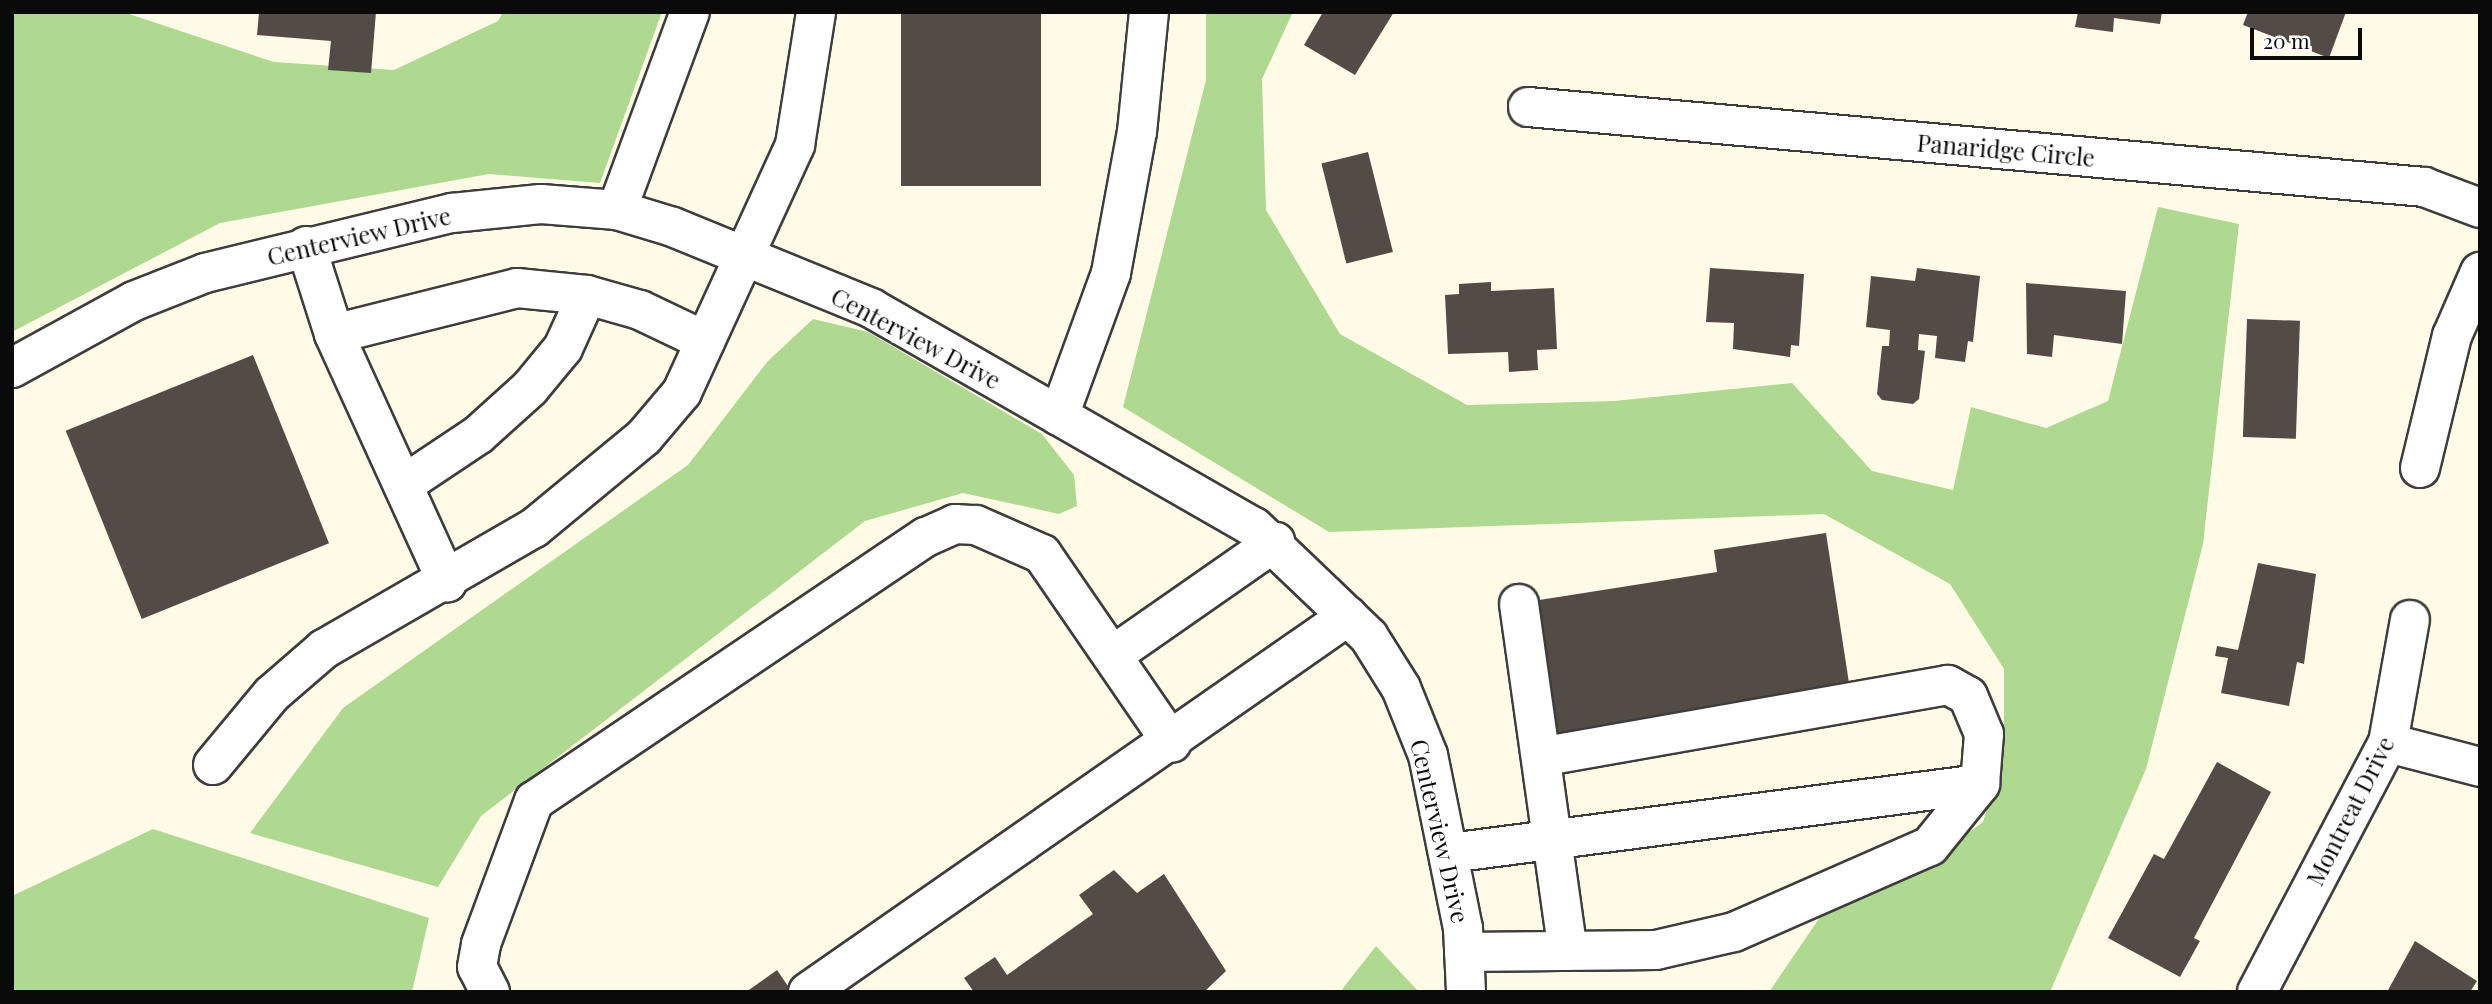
<!DOCTYPE html>
<style>
body{margin:0}
#map{position:relative;width:2492px;height:1004px;overflow:hidden;background:#fffbe7;font-family:"Playfair Display",serif}
div>[style]{position:absolute}
[style*='--x']{left:calc(var(--x)*1px);top:calc(var(--y)*1px);width:calc(var(--w)*1px);rotate:calc(var(--a)*1deg)}
.forest>*{inset:0;background:#afd990}
.building>*{inset:0;background:#524b46;transform-origin:0 0}
.roads{filter:drop-shadow(2px 0 #3d3d3d) drop-shadow(-2px 0 #3d3d3d) drop-shadow(0 2px #3d3d3d) drop-shadow(0 -2px #3d3d3d)}
.minor>*{height:38px;margin:-19px;padding:0 19px;transform-origin:19px;border-radius:19px;background:#fff}
span{translate:-50% -50%;white-space:nowrap;text-align:center;line-height:1.15;-webkit-text-stroke:7px #fff;paint-order:stroke}
.street-label{font-size:24px;color:#0a0a0a}
.frame{position:absolute;inset:0;border:14px solid #0a0a0a;pointer-events:none}
.scale{position:absolute;left:2250px;top:28px;width:112px;height:32px;box-sizing:border-box;border:4px solid #0a0a0a;border-top:0;padding-left:9px;font-size:21px;line-height:24px;white-space:nowrap;color:#0a0a0a;-webkit-text-stroke:5px #fff;paint-order:stroke}
</style>
<div id="map">
<div class="forest">
<i style="clip-path:polygon(12px 12px,123px 12px,274px 62px,394px 70px,498px 21px,503px 12px,662px 12px,600px 183px,489px 174px,220px 223px,12px 332px)"></i>
<i style="clip-path:polygon(1206px 12px,1293px 12px,1262px 79px,1266px 210px,1340px 334px,1467px 405px,1614px 401px,1792px 383px,1872px 471px,1953px 490px,1971px 407px,2046px 428px,2108px 401px,2158px 207px,2239px 224px,2203px 544px,2146px 769px,2050px 992px,1769px 992px,1827px 907px,1926px 864px,1983px 822px,2004px 757px,2004px 669px,1950px 584px,1824px 514px,1329px 532px,1123px 407px,1206px 80px)"></i>
<i style="clip-path:polygon(813px 319px,868px 332px,1042px 434px,1074px 475px,1077px 506px,1059px 514px,963px 493px,865px 521px,481px 816px,438px 887px,250px 833px,343px 708px,688px 465px,767px 362px)"></i>
<i style="clip-path:polygon(153px 829px,429px 918px,412px 992px,12px 992px,12px 896px)"></i>
<i style="clip-path:polygon(1376px 946px,1418px 991px,1418px 992px,1340px 992px)"></i>
</div>
<div class="building">
<i style="clip-path:polygon(259px 12px,376px 12px,371px 73px,328px 70px,331px 41px,257px 35px)"></i>
<i style="left:901px;top:12px;width:140px;height:174px"></i>
<i style="clip-path:polygon(1323px 12px,1394px 12px,1355px 75px,1304px 45px)"></i>
<i style="clip-path:polygon(2078px 12px,2162px 12px,2160px 24px,2114px 18px,2113px 32px,2075px 27px)"></i>
<i style="clip-path:polygon(2248px 12px,2346px 12px,2329px 58px,2243px 25px)"></i>
<i style="left:1368px;top:152px;width:103px;height:48px;rotate:76deg"></i>
<i style="clip-path:polygon(1710px 268px,1804px 274px,1799px 346px,1791px 345px,1790px 357px,1733px 349px,1734px 323px,1706px 322px)"></i>
<i style="clip-path:polygon(1917px 268px,1980px 276px,1973px 342px,1968px 341px,1965px 362px,1935px 358px,1937px 336px,1919px 334px,1918px 350px,1925px 351px,1919px 399px,1913px 404px,1882px 400px,1877px 394px,1882px 346px,1889px 346px,1890px 330px,1866px 327px,1871px 276px,1915px 281px)"></i>
<i style="clip-path:polygon(1491px 282px,1491px 291px,1554px 288px,1557px 349px,1537px 350px,1538px 370px,1509px 372px,1508px 352px,1448px 354px,1445px 295px,1459px 294px,1459px 284px)"></i>
<i style="clip-path:polygon(2026px 283px,2126px 291px,2122px 344px,2054px 335px,2052px 357px,2027px 354px)"></i>
<i style="left:2247px;top:319px;width:53px;height:118px;rotate:2deg"></i>
<i style="left:253px;top:355px;width:203px;height:202px;rotate:68deg"></i>
<i style="clip-path:polygon(1826px 533px,1849px 683px,1553px 734px,1533px 601px,1717px 572px,1714px 550px)"></i>
<i style="clip-path:polygon(2258px 563px,2316px 574px,2304px 664px,2297px 662px,2289px 706px,2221px 693px,2228px 658px,2215px 656px,2217px 646px,2238px 650px)"></i>
<i style="clip-path:polygon(2217px 762px,2271px 792px,2194px 938px,2200px 941px,2180px 977px,2108px 938px,2154px 854px,2164px 859px)"></i>
<i style="clip-path:polygon(1114px 870px,1137px 893px,1164px 874px,1226px 971px,1204px 992px,974px 992px,964px 978px,995px 957px,1007px 975px,1093px 914px,1079px 895px)"></i>
<i style="clip-path:polygon(2415px 941px,2477px 981px,2470px 992px,2387px 992px)"></i>
<i style="clip-path:polygon(777px 970px,792px 992px,746px 992px)"></i>
</div>
<div class="roads">
<div class="minor">
<i style="--x:1528;--y:107;--w:900;--a:5.1"></i>
<i style="--x:2424;--y:187;--w:60;--a:20.6"></i>
<i style="--x:617;--y:210;--w:211;--a:-69.8"></i>
<i style="--x:306;--y:246;--w:92;--a:72.3"></i>
<i style="--x:334;--y:334;--w:189;--a:-14.1"></i>
<i style="--x:517;--y:288;--w:70;--a:5.7"></i>
<i style="--x:587;--y:295;--w:55;--a:15.8"></i>
<i style="--x:640;--y:310;--w:72;--a:25.5"></i>
<i style="--x:334;--y:334;--w:273;--a:65.5"></i>
<i style="--x:12;--y:368;--w:139;--a:-28.8"></i>
<i style="--x:134;--y:301;--w:76;--a:-21.5"></i>
<i style="--x:205;--y:273;--w:254;--a:-13.7"></i>
<i style="--x:452;--y:213;--w:89;--a:-5.8"></i>
<i style="--x:541;--y:204;--w:76;--a:4.5"></i>
<i style="--x:617;--y:210;--w:59;--a:16.9"></i>
<i style="--x:673;--y:227;--w:214;--a:22.2"></i>
<i style="--x:871;--y:308;--w:441;--a:29.8"></i>
<i style="--x:1254;--y:527;--w:159;--a:43.7"></i>
<i style="--x:1369;--y:637;--w:60;--a:57.9"></i>
<i style="--x:1401;--y:688;--w:72;--a:68.1"></i>
<i style="--x:1428;--y:755;--w:177;--a:78.6"></i>
<i style="--x:1463;--y:928;--w:64;--a:87.3"></i>
<i style="--x:1059;--y:416;--w:152;--a:-70"></i>
<i style="--x:1111;--y:273;--w:143;--a:-79.6"></i>
<i style="--x:1137;--y:132;--w:121;--a:-84.3"></i>
<i style="--x:2420;--y:468;--w:136;--a:-76.4"></i>
<i style="--x:2452;--y:336;--w:70;--a:-66.4"></i>
<i style="--x:403;--y:485;--w:90;--a:-33.7"></i>
<i style="--x:478;--y:435;--w:70;--a:-42.1"></i>
<i style="--x:530;--y:388;--w:52;--a:-50.5"></i>
<i style="--x:563;--y:348;--w:58;--a:-65.6"></i>
<i style="--x:1519;--y:604;--w:350;--a:82"></i>
<i style="--x:1113;--y:655;--w:198;--a:-34.9"></i>
<i style="--x:2388;--y:743;--w:95;--a:14.6"></i>
<i style="--x:213;--y:765;--w:92;--a:-50.3"></i>
<i style="--x:272;--y:694;--w:69;--a:-40.9"></i>
<i style="--x:324;--y:649;--w:242;--a:-30"></i>
<i style="--x:534;--y:528;--w:143;--a:-39.6"></i>
<i style="--x:644;--y:437;--w:59;--a:-49.8"></i>
<i style="--x:682;--y:392;--w:272;--a:-65.4"></i>
<i style="--x:795;--y:145;--w:135;--a:-81"></i>
<i style="--x:1450;--y:853;--w:534;--a:-7.42"></i>
<i style="--x:1980;--y:784;--w:50;--a:-85.4"></i>
<i style="--x:1984;--y:734;--w:41;--a:-112.8"></i>
<i style="--x:1968;--y:696;--w:23;--a:-151"></i>
<i style="--x:1948;--y:685;--w:413;--a:170"></i>
<i style="--x:1464;--y:952;--w:192;--a:-0.6"></i>
<i style="--x:1656;--y:950;--w:80;--a:-13"></i>
<i style="--x:1734;--y:932;--w:214;--a:-23.7"></i>
<i style="--x:1930;--y:846;--w:80;--a:-51.1"></i>
<i style="--x:490;--y:992;--w:28;--a:-117"></i>
<i style="--x:477;--y:967;--w:23;--a:-80"></i>
<i style="--x:481;--y:944;--w:153;--a:-69.7"></i>
<i style="--x:534;--y:801;--w:473;--a:-34"></i>
<i style="--x:926;--y:537;--w:32;--a:-24"></i>
<i style="--x:955;--y:524;--w:21;--a:3"></i>
<i style="--x:976;--y:525;--w:72;--a:23.7"></i>
<i style="--x:1042;--y:554;--w:229;--a:55.5"></i>
<i style="--x:808;--y:992;--w:658;--a:-34.85"></i>
<i style="--x:2257;--y:992;--w:281;--a:-62.3"></i>
<i style="--x:2388;--y:743;--w:125;--a:-79.9"></i>
</div>
</div>
<div class="street-label">
<span style="left:2006px;top:150px;rotate:5deg">Panaridge Circle</span>
<span style="left:359px;top:236px;rotate:-13deg">Centerview Drive</span>
<span style="left:916px;top:338px;rotate:28deg">Centerview Drive</span>
<span style="left:2350px;top:811px;rotate:-63deg">Montreat Drive</span>
<span style="left:1440px;top:831px;rotate:77deg">Centerview Drive</span>
</div>
<div class="frame"></div>
<div class="scale">20 m</div>
</div>
